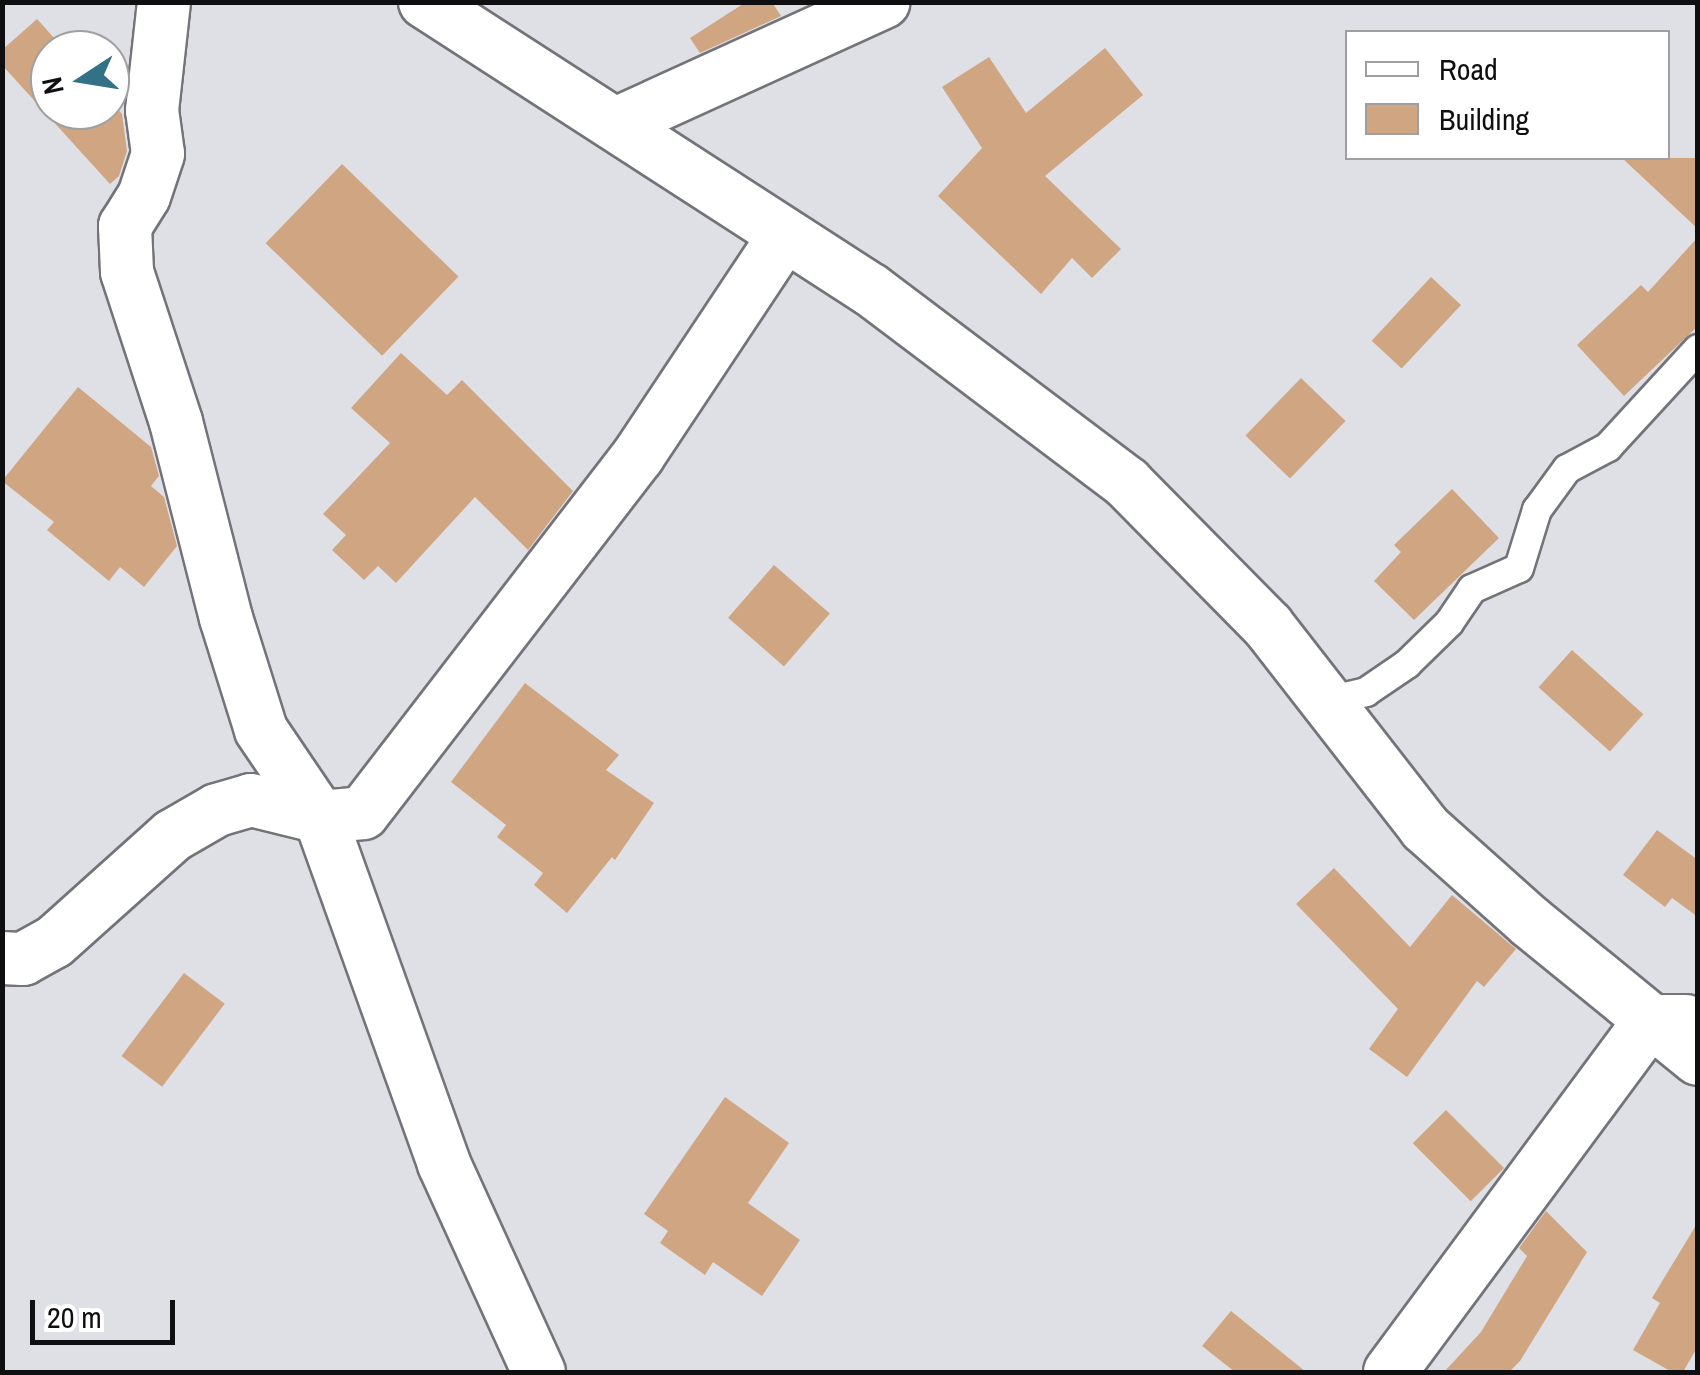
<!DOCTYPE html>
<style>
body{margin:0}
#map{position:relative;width:1700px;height:1375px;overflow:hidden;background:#dfdfe6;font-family:"Archivo Narrow",sans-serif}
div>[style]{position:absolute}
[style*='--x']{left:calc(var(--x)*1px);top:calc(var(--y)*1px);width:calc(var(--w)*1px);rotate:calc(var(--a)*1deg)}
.building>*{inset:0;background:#d0a682;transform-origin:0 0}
.roads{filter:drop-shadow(2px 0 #73737a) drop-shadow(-2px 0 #73737a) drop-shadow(0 2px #73737a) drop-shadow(0 -2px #73737a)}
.lane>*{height:28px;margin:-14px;padding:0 14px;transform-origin:14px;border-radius:14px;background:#fff}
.street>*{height:52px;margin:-26px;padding:0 26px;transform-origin:26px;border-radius:26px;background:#fff}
span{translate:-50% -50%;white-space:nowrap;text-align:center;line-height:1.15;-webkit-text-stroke:9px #fff;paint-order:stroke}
.frame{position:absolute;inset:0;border:5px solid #0f0f11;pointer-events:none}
.legend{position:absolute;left:1345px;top:30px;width:325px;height:130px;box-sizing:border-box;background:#fff;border:2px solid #9f9fa0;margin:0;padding:12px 18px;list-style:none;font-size:30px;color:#0f0f11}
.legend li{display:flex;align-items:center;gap:20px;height:50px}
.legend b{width:50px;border:2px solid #9f9fa0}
.north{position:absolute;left:30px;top:30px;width:100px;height:100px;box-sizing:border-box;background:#fff;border:2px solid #9f9fa0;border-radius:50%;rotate:258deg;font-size:28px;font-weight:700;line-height:40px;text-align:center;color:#0f0f11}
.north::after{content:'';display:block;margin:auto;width:35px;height:45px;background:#327186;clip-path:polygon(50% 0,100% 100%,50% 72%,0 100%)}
.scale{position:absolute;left:30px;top:1300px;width:145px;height:45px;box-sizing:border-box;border:5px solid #0f0f11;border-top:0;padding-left:12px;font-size:30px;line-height:35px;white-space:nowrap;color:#0f0f11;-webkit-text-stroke:8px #fff;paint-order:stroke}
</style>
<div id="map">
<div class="building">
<i style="clip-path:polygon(746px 2px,772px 2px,781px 16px,700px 53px,690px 38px)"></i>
<i style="clip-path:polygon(37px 19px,65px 50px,50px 50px,50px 110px,110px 110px,110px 100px,122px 114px,127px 151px,119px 176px,110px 184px,2px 65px,2px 50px)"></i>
<i style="clip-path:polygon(1105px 48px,1143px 95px,1045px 176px,1121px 249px,1092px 278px,1072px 258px,1041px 294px,938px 196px,982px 148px,942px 87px,989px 57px,1026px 113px)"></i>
<i style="clip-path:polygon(1622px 158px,1698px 158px,1698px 229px)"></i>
<i style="left:342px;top:164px;width:162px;height:110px;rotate:44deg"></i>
<i style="clip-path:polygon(1698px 237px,1698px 326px,1624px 396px,1577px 345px,1641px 285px,1648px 292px)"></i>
<i style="left:1431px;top:277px;width:41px;height:87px;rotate:43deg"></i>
<i style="clip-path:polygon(401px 353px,447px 395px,462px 380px,573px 491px,528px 550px,475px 497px,396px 583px,378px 566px,364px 580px,332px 550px,346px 535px,323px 514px,390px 443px,351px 408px)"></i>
<i style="left:1301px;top:378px;width:62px;height:80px;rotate:44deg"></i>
<i style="clip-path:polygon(78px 387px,151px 447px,159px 476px,151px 486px,164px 497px,177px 546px,144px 587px,120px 567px,109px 581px,47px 530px,54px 522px,2px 481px)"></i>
<i style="clip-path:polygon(1452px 489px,1499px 538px,1414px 620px,1374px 581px,1401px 552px,1394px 545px)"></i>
<i style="left:774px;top:565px;width:74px;height:70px;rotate:41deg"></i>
<i style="left:1572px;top:650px;width:96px;height:50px;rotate:42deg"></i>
<i style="clip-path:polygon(525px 683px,619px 755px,606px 770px,654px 803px,615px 860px,612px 857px,567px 913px,534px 885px,543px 873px,497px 837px,506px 825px,451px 782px)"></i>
<i style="clip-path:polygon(1657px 830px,1698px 860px,1698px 917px,1672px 898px,1665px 907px,1623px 875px)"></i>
<i style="clip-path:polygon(1334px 868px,1410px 947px,1452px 895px,1516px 949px,1484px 987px,1477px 981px,1407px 1077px,1369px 1049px,1398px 1009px,1296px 904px)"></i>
<i style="left:184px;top:973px;width:51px;height:104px;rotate:37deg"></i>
<i style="clip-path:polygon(725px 1097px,789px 1143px,748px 1203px,800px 1240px,762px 1296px,713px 1262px,705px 1275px,660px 1243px,668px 1231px,644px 1214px)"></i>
<i style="left:1446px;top:1110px;width:82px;height:47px;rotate:45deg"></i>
<i style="clip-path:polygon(1546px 1211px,1587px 1252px,1520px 1361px,1509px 1372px,1444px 1372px,1481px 1332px,1527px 1256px,1519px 1248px)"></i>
<i style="clip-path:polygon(1698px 1222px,1698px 1346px,1683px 1372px,1672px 1372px,1633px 1350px,1660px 1303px,1652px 1298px)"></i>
<i style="clip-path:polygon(1231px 1311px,1306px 1372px,1235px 1372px,1202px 1346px)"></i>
</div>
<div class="roads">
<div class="lane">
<i style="--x:1328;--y:701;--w:39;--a:-13"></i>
<i style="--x:1366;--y:692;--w:50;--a:-34.3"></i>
<i style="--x:1407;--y:664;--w:59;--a:-44.3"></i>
<i style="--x:1449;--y:623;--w:41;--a:-55.9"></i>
<i style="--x:1472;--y:589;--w:51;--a:-24.1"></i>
<i style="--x:1519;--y:568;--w:61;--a:-72.8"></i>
<i style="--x:1537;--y:510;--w:51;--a:-53.8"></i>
<i style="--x:1567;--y:469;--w:47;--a:-28.2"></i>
<i style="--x:1608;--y:447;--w:133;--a:-47.4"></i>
</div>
<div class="street">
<i style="--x:164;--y:2;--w:109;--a:96.3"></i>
<i style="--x:152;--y:110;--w:44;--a:82.2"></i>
<i style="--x:158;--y:154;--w:44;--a:108.4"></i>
<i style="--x:144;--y:196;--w:36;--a:122"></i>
<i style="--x:125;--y:226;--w:46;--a:87.5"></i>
<i style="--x:127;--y:272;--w:158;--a:71.9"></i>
<i style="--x:176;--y:422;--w:202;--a:75.7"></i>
<i style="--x:226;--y:618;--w:117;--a:72.6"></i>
<i style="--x:261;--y:730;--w:105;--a:55.9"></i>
<i style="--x:320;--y:817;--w:368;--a:70.3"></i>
<i style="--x:444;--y:1164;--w:229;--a:65.5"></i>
<i style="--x:425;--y:2;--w:531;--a:32.85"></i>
<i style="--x:871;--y:290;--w:321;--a:37"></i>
<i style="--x:1127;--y:483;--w:201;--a:45.4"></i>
<i style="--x:1268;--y:626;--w:256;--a:52.1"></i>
<i style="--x:1425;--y:828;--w:140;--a:41.8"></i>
<i style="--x:1529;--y:921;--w:218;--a:39.2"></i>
<i style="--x:616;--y:124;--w:294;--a:-24.5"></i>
<i style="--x:2;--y:958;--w:21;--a:3"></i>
<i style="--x:23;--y:959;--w:35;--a:-29"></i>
<i style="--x:54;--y:942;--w:159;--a:-41.9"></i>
<i style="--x:172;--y:836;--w:52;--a:-30"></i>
<i style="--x:217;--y:810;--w:35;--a:-16"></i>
<i style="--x:251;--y:800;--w:71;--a:13.8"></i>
<i style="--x:320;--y:817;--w:43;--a:-5.3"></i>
<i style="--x:363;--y:813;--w:451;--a:-52.4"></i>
<i style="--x:638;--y:456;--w:265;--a:-56.4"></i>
<i style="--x:1390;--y:1372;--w:437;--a:-53.5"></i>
<i style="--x:1650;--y:1021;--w:36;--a:0"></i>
</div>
</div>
<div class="frame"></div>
<ul class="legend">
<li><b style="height:12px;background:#fff"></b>Road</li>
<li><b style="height:28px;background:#d0a682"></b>Building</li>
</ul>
<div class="north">N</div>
<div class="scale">20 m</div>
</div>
